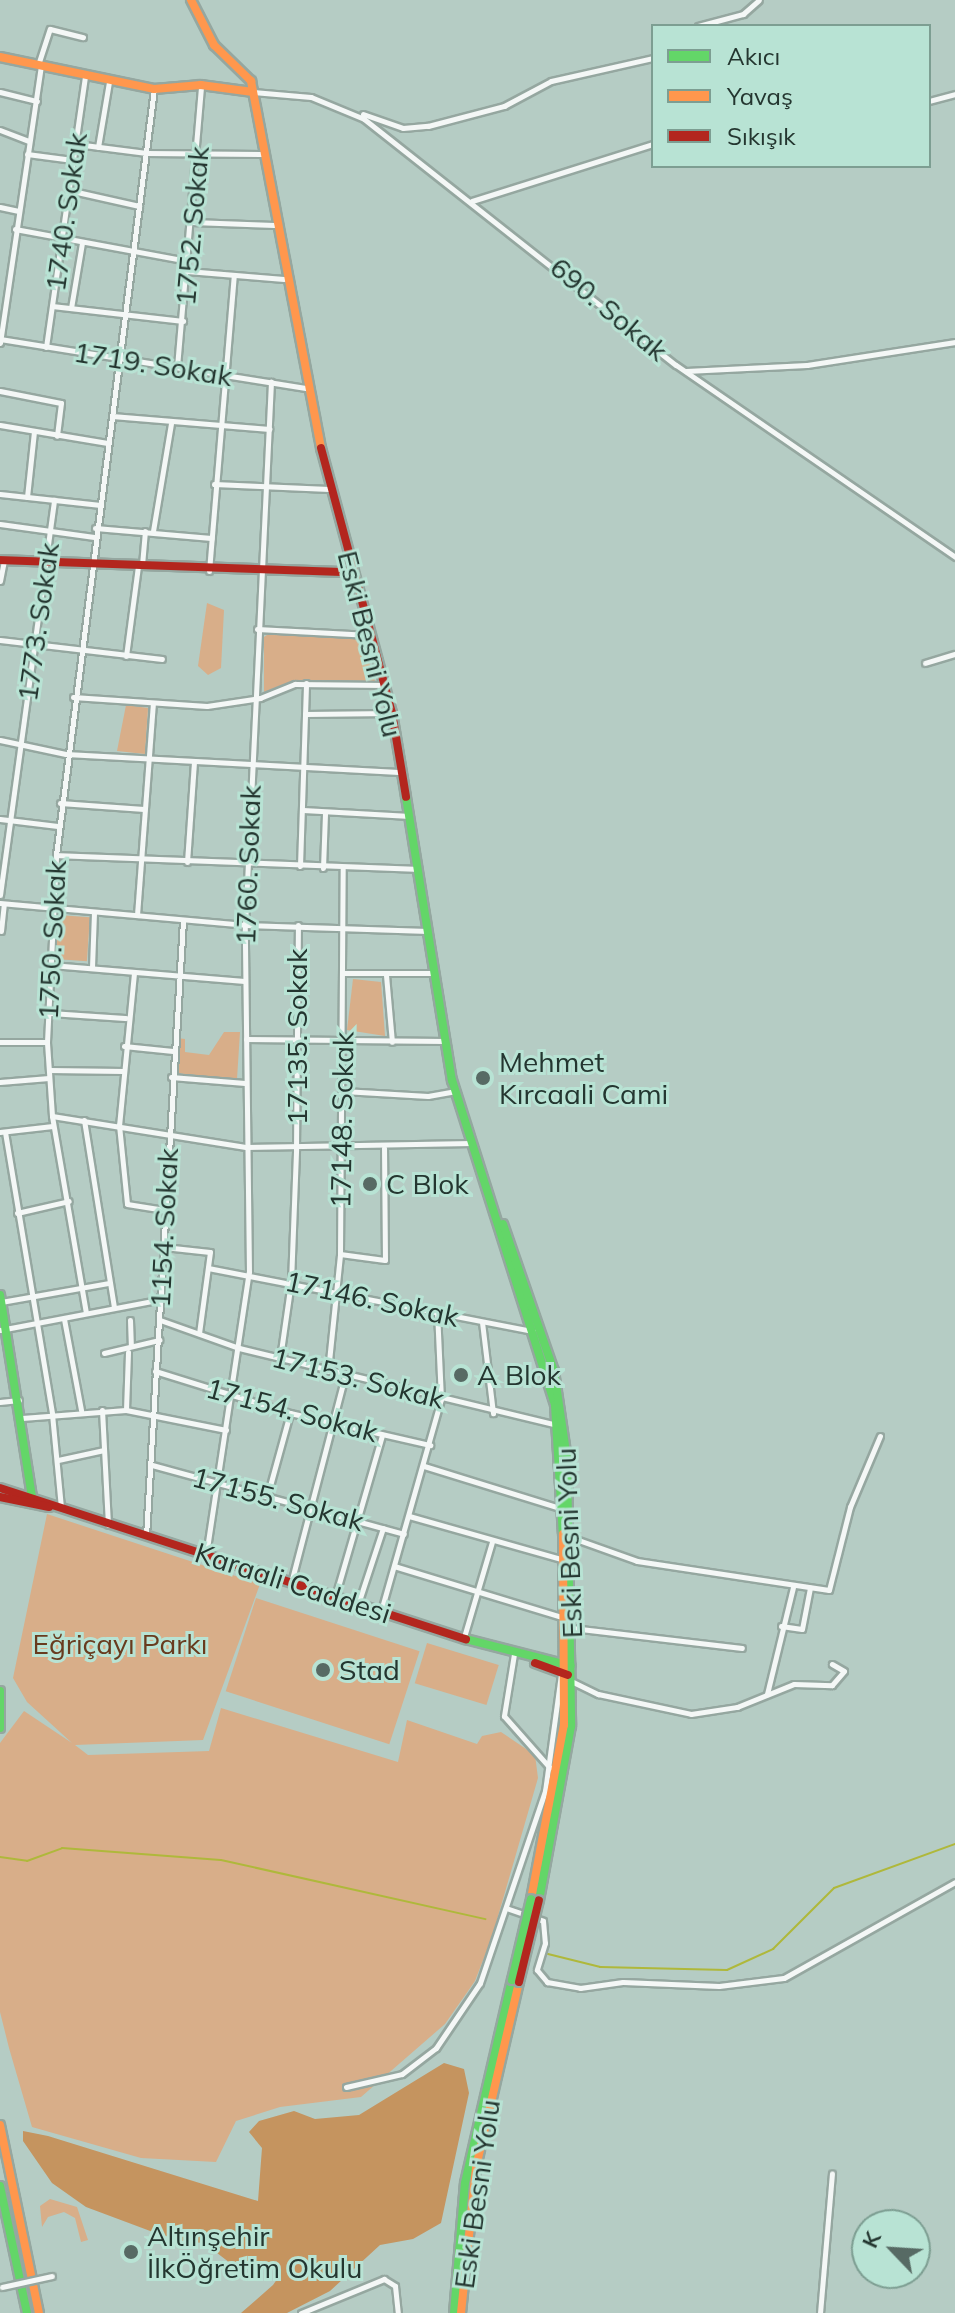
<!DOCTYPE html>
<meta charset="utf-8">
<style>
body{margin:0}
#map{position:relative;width:955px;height:2313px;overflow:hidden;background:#b5ccc4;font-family:Mulish,sans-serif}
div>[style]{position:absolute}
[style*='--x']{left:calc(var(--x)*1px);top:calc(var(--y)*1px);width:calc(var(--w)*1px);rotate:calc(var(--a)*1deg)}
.green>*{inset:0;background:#d8ae89;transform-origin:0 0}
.forest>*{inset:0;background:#c5945f}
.stream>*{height:2px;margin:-1px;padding:0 1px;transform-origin:1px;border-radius:1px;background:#afb83b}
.roads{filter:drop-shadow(2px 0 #95a7a0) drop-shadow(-2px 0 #95a7a0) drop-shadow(0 2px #95a7a0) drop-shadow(0 -2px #95a7a0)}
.street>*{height:5px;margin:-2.5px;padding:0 2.5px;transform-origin:2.5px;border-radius:2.5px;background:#f4f7f6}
.fast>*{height:8px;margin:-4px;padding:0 4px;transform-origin:4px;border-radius:4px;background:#63d668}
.slow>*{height:8px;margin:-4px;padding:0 4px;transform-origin:4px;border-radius:4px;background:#ff974d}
.jam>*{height:8px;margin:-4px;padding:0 4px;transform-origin:4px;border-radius:4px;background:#b3261e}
.bridges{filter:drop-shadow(2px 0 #95a7a0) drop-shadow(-2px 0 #95a7a0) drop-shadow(0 2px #95a7a0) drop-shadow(0 -2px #95a7a0)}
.street-bridge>*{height:5px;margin:-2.5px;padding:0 2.5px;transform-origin:2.5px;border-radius:2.5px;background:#f4f7f6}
.fast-bridge>*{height:8px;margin:-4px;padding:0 4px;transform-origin:4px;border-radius:4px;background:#63d668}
.jam-bridge>*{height:8px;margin:-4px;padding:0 4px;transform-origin:4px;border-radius:4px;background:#b3261e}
.dots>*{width:22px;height:22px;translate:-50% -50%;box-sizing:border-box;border:4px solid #b8e3d4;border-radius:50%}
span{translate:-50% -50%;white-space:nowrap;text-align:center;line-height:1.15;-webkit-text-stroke:6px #b8e3d4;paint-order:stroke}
.street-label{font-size:28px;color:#243630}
.poi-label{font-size:28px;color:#243630}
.left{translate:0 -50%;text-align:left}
.park-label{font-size:28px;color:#683b1e}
.legend{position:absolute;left:651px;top:24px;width:280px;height:144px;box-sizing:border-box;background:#b8e3d4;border:2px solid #7d9e92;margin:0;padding:10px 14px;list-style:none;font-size:24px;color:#243630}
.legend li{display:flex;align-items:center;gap:16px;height:40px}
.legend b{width:40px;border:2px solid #7d9e92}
.north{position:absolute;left:851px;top:2209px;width:80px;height:80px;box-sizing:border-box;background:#b8e3d4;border:2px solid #7d9e92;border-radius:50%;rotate:295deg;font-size:22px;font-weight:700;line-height:32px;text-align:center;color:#243630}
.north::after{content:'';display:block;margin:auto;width:28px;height:36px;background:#576a64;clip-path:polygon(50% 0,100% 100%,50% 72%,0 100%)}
</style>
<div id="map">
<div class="green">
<i style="clip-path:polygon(207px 603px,224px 610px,221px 668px,208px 675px,198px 666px)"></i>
<i style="clip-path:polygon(270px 633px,361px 637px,375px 681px,295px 680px,264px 692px,264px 637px)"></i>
<i style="clip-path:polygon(126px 705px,148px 708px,145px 754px,117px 751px)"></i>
<i style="left:58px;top:915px;width:32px;height:44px;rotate:4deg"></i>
<i style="clip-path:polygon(353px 979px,381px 982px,385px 1036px,347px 1030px)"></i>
<i style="clip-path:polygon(224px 1032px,240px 1032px,237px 1079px,175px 1073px,177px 1038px,185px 1039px,185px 1052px,209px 1055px)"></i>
<i style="clip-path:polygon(47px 1514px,260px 1584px,203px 1740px,75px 1745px,88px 1755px,209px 1751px,221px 1708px,398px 1762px,407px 1720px,477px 1744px,482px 1736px,501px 1732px,535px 1755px,538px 1778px,492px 1937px,475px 1981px,445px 2024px,361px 2097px,280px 2107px,236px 2121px,216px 2162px,141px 2158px,32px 2127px,9px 2048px,0 2012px,0 1743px,24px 1711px,72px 1743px,27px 1702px,13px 1678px)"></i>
<i style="left:256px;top:1598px;width:172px;height:98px;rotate:18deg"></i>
<i style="left:427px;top:1643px;width:75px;height:42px;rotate:17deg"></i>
<i style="clip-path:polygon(50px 2199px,77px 2207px,88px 2240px,81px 2242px,75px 2218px,64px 2212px,48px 2217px,42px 2227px,40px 2206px)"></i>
</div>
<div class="forest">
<i style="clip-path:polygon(444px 2063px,464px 2069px,469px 2093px,441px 2223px,413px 2239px,380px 2245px,330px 2291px,287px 2313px,241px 2313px,273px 2285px,280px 2275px,274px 2267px,234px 2266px,204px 2243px,177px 2241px,86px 2207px,52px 2183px,23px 2141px,23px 2131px,48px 2136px,258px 2201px,262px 2148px,249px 2132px,259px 2121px,294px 2111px,315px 2119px,359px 2115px)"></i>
</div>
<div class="stream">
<i style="--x:0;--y:1857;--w:27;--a:8"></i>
<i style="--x:27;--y:1861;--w:37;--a:-20"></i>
<i style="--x:62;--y:1848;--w:159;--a:4.3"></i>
<i style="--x:221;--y:1860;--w:271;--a:12.6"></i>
<i style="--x:548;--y:1954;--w:54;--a:14"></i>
<i style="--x:600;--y:1967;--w:127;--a:1.4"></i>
<i style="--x:727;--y:1970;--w:51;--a:-24.5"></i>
<i style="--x:773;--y:1949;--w:86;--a:-45"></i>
<i style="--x:834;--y:1888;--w:129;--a:-20"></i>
</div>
<div class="roads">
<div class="street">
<i style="--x:698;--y:26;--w:47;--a:-14.9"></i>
<i style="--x:743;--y:14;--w:21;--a:-41"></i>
<i style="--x:38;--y:65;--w:38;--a:-72"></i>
<i style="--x:50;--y:29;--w:34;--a:14"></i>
<i style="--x:0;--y:92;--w:38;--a:14"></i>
<i style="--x:253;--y:92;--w:58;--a:4.9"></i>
<i style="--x:311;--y:97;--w:57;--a:22.5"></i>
<i style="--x:364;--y:119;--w:397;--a:38.3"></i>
<i style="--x:676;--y:365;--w:339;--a:34.5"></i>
<i style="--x:929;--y:101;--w:27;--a:-15"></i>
<i style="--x:363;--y:114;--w:42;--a:19.3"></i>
<i style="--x:403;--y:128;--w:25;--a:-5"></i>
<i style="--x:428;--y:126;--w:79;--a:-14.7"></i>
<i style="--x:504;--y:106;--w:53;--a:-28"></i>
<i style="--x:551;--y:81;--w:105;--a:-12.7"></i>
<i style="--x:0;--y:130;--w:31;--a:21"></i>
<i style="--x:76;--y:144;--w:71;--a:7.3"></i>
<i style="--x:146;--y:153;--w:115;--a:0.5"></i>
<i style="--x:98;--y:147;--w:66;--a:-80.4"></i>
<i style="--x:27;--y:154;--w:46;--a:7.4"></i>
<i style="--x:68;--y:190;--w:73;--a:12.7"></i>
<i style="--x:472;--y:201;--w:190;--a:-17.5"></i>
<i style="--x:0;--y:207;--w:19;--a:12"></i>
<i style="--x:192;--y:222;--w:82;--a:2.1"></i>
<i style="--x:15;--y:229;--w:175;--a:10.5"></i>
<i style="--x:187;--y:271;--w:97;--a:4.7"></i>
<i style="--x:52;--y:306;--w:132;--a:6.5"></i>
<i style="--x:71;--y:308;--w:66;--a:-80.4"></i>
<i style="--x:0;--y:339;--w:311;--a:9.1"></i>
<i style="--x:0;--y:343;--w:280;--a:-81.6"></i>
<i style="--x:46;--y:347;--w:274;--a:-81.8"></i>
<i style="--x:177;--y:367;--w:283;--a:-85.1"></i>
<i style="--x:686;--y:371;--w:121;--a:-2.8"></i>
<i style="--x:807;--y:365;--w:150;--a:-8.8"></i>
<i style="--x:0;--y:391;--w:62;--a:11.1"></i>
<i style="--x:61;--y:403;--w:33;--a:97"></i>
<i style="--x:112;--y:416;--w:158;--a:4.7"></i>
<i style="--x:0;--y:425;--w:109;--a:9.5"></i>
<i style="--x:214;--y:484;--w:115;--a:2.5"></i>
<i style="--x:0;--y:494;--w:101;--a:6.3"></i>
<i style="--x:27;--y:497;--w:66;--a:-83.9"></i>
<i style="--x:0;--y:524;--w:95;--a:7.9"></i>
<i style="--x:95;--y:528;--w:117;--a:4.9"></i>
<i style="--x:153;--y:531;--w:109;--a:-80.5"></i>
<i style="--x:142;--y:565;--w:34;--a:-85"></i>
<i style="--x:209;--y:571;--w:296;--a:-85.2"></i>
<i style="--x:0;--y:581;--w:21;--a:-79"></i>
<i style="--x:257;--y:629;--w:113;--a:3"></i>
<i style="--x:0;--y:640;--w:163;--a:6.7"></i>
<i style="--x:126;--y:656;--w:91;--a:-82.4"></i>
<i style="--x:925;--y:663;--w:31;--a:-17"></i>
<i style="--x:73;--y:697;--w:134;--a:3.8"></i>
<i style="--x:207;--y:706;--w:54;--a:-8.6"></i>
<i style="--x:260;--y:698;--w:38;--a:-22"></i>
<i style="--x:295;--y:684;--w:89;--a:0.6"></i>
<i style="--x:305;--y:714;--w:87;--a:-0.7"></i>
<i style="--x:0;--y:740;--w:67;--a:12"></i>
<i style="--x:66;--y:754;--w:333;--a:3.1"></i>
<i style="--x:60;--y:803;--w:84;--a:4.1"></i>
<i style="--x:303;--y:810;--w:107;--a:3.2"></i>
<i style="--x:0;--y:819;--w:58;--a:6.9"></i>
<i style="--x:56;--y:855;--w:362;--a:2.2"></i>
<i style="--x:187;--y:862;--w:100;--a:-86"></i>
<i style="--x:300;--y:866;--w:183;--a:-88.1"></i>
<i style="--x:323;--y:868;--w:55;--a:-87.9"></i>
<i style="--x:0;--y:895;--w:399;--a:-82.2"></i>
<i style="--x:0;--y:903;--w:246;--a:5.1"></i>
<i style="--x:245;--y:925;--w:183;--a:1.9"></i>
<i style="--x:137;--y:915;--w:212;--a:-85.7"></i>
<i style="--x:1;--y:931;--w:27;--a:-84"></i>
<i style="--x:51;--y:965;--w:194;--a:4.7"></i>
<i style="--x:92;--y:967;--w:55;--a:-87.9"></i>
<i style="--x:134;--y:973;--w:153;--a:95.6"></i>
<i style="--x:119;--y:1125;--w:79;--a:84.2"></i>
<i style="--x:127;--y:1204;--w:38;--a:9"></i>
<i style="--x:343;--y:973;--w:91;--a:0"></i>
<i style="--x:386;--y:975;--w:67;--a:84.9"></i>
<i style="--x:49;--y:1013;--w:77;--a:3.7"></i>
<i style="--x:246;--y:1039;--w:199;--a:0.6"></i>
<i style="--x:0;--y:1042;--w:47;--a:0"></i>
<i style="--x:124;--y:1046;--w:49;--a:5.8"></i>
<i style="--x:49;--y:1070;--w:74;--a:0.8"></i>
<i style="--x:171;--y:1077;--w:74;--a:4.6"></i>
<i style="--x:0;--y:1082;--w:49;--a:-4.7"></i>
<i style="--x:343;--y:1091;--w:85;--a:3.4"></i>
<i style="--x:428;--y:1096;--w:27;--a:-10"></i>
<i style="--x:52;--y:1116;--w:196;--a:9.1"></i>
<i style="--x:246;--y:1147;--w:226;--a:-1"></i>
<i style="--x:84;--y:1120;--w:190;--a:80.9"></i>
<i style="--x:0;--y:1132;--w:53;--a:-6.5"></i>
<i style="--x:5;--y:1132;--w:286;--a:80.5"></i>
<i style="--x:52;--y:1414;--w:94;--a:84.5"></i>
<i style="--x:17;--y:1213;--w:53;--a:-13"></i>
<i style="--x:164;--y:1247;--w:46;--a:6.2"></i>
<i style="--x:210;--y:1252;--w:82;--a:97.7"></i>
<i style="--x:340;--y:1254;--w:45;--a:7.6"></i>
<i style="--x:385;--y:1260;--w:112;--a:-90.5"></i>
<i style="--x:208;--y:1268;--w:331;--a:11"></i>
<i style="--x:1;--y:1302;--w:110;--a:-10"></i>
<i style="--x:86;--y:1313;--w:200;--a:-99.8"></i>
<i style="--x:52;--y:1116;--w:74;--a:-93.9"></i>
<i style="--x:47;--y:1042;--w:187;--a:-87.2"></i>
<i style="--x:56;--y:855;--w:772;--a:-82.71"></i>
<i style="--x:64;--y:1319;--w:93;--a:79.4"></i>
<i style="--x:130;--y:1320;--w:25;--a:88"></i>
<i style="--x:160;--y:1320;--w:84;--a:19.5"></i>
<i style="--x:239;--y:1348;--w:327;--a:13.6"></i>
<i style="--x:482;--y:1322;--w:92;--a:83.1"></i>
<i style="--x:0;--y:1330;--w:165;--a:-10.8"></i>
<i style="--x:104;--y:1353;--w:57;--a:-13.3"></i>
<i style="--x:280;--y:1358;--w:77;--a:-81.8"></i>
<i style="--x:291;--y:1282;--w:133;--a:-87.8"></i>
<i style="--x:296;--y:1149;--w:224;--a:-89.5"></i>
<i style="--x:155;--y:1371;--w:141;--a:17.3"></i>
<i style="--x:290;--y:1413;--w:144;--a:12.9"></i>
<i style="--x:328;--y:1371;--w:118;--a:-84.1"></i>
<i style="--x:340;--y:1254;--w:385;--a:-89.6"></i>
<i style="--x:0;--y:1402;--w:19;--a:-6"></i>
<i style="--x:102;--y:1410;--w:115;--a:87"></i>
<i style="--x:126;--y:1410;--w:58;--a:-88"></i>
<i style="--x:22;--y:1418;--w:104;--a:-4.4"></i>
<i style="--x:126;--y:1410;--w:102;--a:11.3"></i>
<i style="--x:58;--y:1460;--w:47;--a:-12.3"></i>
<i style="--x:152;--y:1465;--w:261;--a:15.3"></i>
<i style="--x:424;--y:1466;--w:145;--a:17.2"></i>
<i style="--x:268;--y:1493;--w:83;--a:-74.6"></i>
<i style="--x:409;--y:1516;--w:162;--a:15.8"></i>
<i style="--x:146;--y:1536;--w:617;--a:-86.56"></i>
<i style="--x:570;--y:1537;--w:71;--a:19.7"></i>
<i style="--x:637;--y:1561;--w:194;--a:8.6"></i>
<i style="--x:829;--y:1590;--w:86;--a:-75.8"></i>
<i style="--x:850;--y:1507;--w:77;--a:-67.1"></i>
<i style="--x:206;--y:1555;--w:286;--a:-81.4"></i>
<i style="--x:249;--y:1272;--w:347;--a:-90.7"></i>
<i style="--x:245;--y:925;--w:544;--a:-87.26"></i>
<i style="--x:394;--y:1566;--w:179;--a:16.9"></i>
<i style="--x:291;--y:1583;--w:215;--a:-75.4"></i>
<i style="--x:335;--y:1597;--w:169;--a:-73.8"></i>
<i style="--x:358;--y:1604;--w:80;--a:-71.8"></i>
<i style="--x:381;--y:1611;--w:220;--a:-74.2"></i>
<i style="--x:441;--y:1399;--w:88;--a:-92.6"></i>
<i style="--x:781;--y:1626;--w:21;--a:8"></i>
<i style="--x:802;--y:1629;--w:42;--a:-79"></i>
<i style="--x:572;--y:1628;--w:171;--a:6.7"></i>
<i style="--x:464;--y:1637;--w:99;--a:-73.6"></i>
<i style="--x:514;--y:1654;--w:63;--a:99.2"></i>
<i style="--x:504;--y:1716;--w:69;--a:48.5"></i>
<i style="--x:573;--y:1682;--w:28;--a:26"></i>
<i style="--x:598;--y:1694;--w:95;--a:12.1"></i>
<i style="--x:691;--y:1714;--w:47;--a:-8.7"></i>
<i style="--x:737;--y:1707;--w:61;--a:-22"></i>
<i style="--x:794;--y:1684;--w:38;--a:2"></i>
<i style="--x:832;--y:1685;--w:18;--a:-49"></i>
<i style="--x:844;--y:1671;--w:14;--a:-150"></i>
<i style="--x:767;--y:1694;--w:110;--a:-76.3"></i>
<i style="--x:506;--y:1908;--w:39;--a:19"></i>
<i style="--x:543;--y:1921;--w:22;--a:85"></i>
<i style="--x:545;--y:1943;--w:28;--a:107"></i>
<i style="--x:537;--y:1970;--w:16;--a:50"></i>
<i style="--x:547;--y:1982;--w:34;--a:10"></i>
<i style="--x:580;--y:1988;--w:43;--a:-7.9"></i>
<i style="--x:623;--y:1982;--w:96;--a:2.4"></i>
<i style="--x:719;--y:1986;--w:65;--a:-7"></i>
<i style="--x:784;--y:1978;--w:196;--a:-29.3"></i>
<i style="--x:346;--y:2087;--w:57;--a:-13.1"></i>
<i style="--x:402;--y:2074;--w:43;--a:-37.4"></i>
<i style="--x:436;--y:2048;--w:78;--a:-55.9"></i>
<i style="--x:480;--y:1983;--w:203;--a:-71.3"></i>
<i style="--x:545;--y:1791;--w:118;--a:-82.2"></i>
<i style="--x:301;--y:2313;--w:90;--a:-22.3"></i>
<i style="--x:384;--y:2279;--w:13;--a:32"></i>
<i style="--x:395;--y:2286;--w:27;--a:84"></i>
<i style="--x:820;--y:2313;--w:140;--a:-85.1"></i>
</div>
<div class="fast">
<i style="--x:406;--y:797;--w:287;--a:80.8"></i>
<i style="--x:452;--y:1080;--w:341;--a:72.4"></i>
<i style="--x:555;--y:1405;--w:129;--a:86.5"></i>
<i style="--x:503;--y:1224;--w:156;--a:70.9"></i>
<i style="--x:554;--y:1371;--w:89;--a:81.6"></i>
<i style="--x:567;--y:1459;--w:267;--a:89.1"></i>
<i style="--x:571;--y:1726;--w:177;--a:100.4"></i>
<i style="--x:0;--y:1295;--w:206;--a:81"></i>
<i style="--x:466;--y:1639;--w:108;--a:14.4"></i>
<i style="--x:0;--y:1691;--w:37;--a:90"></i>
<i style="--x:0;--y:2186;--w:130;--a:78"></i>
<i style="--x:454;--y:2313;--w:130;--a:-85.2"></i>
<i style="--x:465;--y:2183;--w:208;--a:-77"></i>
</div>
<div class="slow">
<i style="--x:191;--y:0;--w:51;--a:62.9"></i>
<i style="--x:214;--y:45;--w:52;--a:44.2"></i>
<i style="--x:251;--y:81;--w:374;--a:79.2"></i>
<i style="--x:0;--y:57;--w:157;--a:11.7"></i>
<i style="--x:154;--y:89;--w:47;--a:-4.9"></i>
<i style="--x:201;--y:85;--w:52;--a:7.7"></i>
<i style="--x:531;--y:1899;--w:177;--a:-79.3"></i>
<i style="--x:564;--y:1725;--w:191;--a:-90.3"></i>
<i style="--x:0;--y:2125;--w:192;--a:78.3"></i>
<i style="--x:461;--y:2313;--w:147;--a:-84.1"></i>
<i style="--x:476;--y:2167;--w:190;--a:-76.9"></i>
</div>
<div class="jam">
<i style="--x:321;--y:448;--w:274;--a:75"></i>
<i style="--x:392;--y:713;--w:85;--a:80.5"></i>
<i style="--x:0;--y:560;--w:352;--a:2"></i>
<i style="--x:0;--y:1488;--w:490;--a:18"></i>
<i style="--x:0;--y:1497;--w:50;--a:11.5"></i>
<i style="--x:535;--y:1663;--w:35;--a:20"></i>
</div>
</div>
<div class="bridges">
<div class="street-bridge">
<i style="--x:2;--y:2287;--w:51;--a:-12.4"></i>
</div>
<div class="fast-bridge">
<i style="--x:512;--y:1980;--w:83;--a:-76.8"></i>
</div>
<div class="jam-bridge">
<i style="--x:519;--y:1982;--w:84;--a:-76.3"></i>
</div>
</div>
<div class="dots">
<i style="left:483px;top:1078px;background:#576a64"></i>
<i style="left:370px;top:1184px;background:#576a64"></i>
<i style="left:461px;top:1375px;background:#576a64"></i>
<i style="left:323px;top:1670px;background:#576a64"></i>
<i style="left:131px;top:2252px;background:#576a64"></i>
</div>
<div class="street-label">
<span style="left:66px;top:212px;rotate:-82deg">1740. Sokak</span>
<span style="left:192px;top:226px;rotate:-85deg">1752. Sokak</span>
<span style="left:609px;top:309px;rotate:40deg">690. Sokak</span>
<span style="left:153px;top:364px;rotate:9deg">1719. Sokak</span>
<span style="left:38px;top:622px;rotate:-82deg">1773. Sokak</span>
<span style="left:370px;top:644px;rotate:76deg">Eski Besni Yolu</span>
<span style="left:248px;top:865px;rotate:-88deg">1760. Sokak</span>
<span style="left:52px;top:940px;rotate:-87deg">1750. Sokak</span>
<span style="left:297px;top:1037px;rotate:-90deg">17135. Sokak</span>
<span style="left:342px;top:1120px;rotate:-89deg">17148. Sokak</span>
<span style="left:164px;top:1228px;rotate:-87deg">1154. Sokak</span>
<span style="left:372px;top:1299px;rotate:12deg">17146. Sokak</span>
<span style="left:358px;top:1378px;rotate:14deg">17153. Sokak</span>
<span style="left:292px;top:1410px;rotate:15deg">17154. Sokak</span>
<span style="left:278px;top:1499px;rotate:15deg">17155. Sokak</span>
<span style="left:569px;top:1543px;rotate:-92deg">Eski Besni Yolu</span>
<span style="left:293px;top:1583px;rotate:18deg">Karaali Caddesi</span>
<span style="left:477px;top:2194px;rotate:-82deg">Eski Besni Yolu</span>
</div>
<div class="poi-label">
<span class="left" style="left:499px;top:1078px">Mehmet<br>Kırcaali Cami</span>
<span class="left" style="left:386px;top:1184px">C Blok</span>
<span class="left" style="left:477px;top:1375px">A Blok</span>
<span class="left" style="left:339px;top:1670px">Stad</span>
<span class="left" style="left:147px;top:2252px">Altınşehir<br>İlkÖğretim Okulu</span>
</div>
<div class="park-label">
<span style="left:120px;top:1644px">Eğriçayı Parkı</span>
</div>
<ul class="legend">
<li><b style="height:10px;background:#63d668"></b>Akıcı</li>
<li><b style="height:10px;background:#ff974d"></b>Yavaş</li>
<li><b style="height:10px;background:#b3261e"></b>Sıkışık</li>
</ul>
<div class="north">K</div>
</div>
